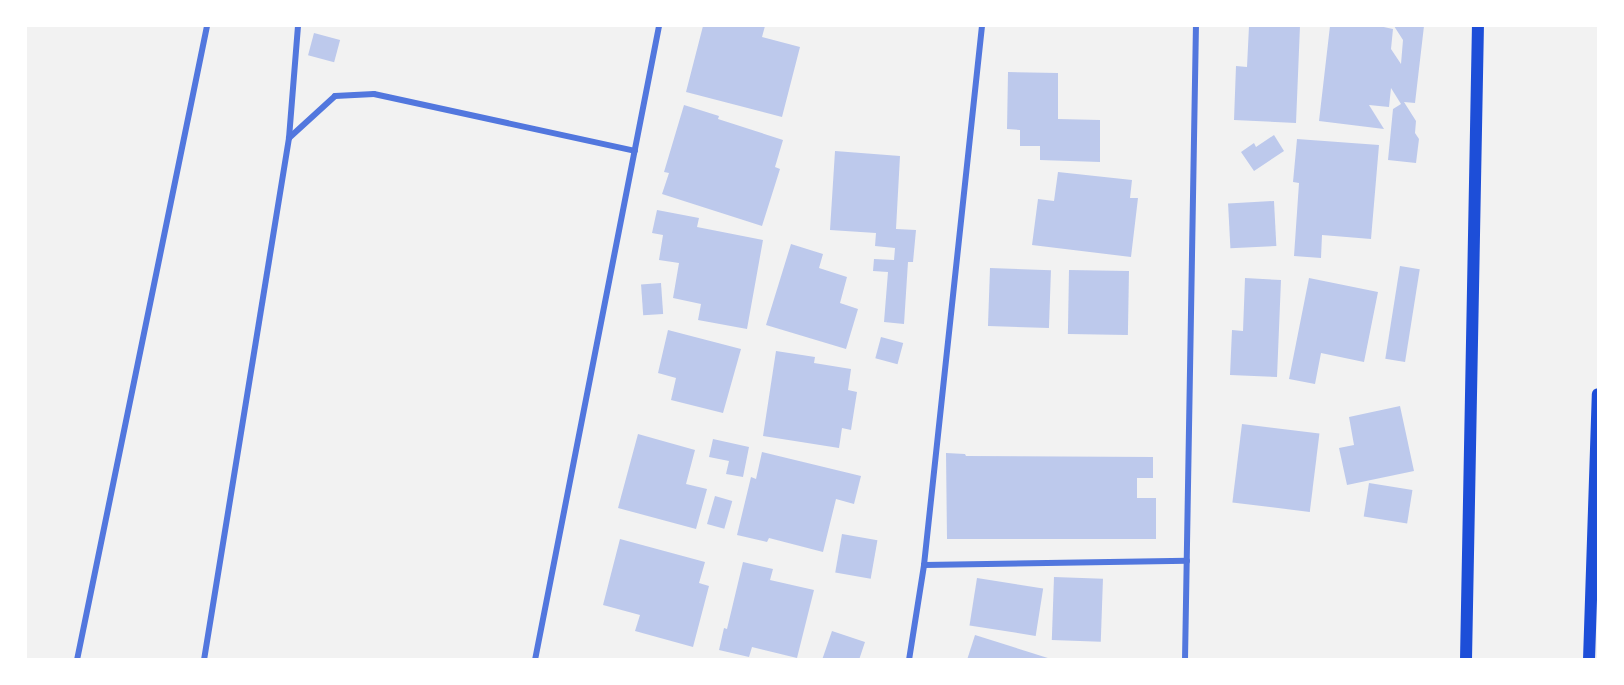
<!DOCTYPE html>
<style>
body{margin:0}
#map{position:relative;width:1624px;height:685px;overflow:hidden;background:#f2f2f2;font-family:"Open Sans",sans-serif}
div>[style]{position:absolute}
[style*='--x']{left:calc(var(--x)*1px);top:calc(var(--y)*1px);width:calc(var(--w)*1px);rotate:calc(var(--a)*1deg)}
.building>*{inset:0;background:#bdc9ec;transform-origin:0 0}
.minor>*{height:6px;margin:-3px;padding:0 3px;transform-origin:3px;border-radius:3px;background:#5277de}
.secondary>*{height:12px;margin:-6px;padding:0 6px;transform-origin:6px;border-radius:6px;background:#1d4ed8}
span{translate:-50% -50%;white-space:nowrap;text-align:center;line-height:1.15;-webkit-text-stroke:5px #fff;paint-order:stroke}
.frame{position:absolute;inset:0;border:27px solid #fff;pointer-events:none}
</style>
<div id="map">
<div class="building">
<i style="clip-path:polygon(703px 26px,765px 26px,762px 37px,800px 47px,782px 117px,686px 92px)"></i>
<i style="clip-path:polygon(1249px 26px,1300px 26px,1296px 123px,1234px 120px,1236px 66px,1247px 67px)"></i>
<i style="clip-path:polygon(1330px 26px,1379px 26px,1393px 29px,1391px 49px,1401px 64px,1403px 40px,1394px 26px,1424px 26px,1415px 103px,1404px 102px,1416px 121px,1415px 133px,1419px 139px,1416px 163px,1388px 160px,1393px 109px,1401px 104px,1391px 88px,1389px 107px,1369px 105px,1384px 129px,1319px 121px)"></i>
<i style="left:314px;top:33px;width:27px;height:23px;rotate:15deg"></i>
<i style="clip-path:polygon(1008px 72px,1058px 73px,1058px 119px,1100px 120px,1100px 162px,1040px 160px,1040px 146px,1020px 146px,1020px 130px,1007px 129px)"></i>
<i style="clip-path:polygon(684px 105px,719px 116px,718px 119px,783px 140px,775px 167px,780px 169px,762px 226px,662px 194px,669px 173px,664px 172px)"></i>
<i style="clip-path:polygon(1274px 135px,1284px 151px,1254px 171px,1241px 152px,1254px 143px,1256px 147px)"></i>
<i style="clip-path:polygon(1297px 139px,1379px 145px,1371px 239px,1322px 235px,1321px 258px,1294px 256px,1299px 183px,1293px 182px)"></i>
<i style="clip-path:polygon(835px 151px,900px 156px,896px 229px,916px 230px,913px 262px,908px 262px,904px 324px,884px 322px,888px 272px,873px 271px,874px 259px,894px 260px,895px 248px,875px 246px,876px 233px,830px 230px)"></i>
<i style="clip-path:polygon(1058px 172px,1132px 180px,1130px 198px,1138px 198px,1131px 257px,1032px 245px,1038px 199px,1054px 201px)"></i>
<i style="left:1274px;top:201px;width:45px;height:46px;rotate:87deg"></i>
<i style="clip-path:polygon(657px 210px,699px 218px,697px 227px,763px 240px,747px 329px,698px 320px,701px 304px,673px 298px,679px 263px,659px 260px,663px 235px,652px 233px)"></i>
<i style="clip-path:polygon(791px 244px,823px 254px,819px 268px,847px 277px,840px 303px,858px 309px,846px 349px,766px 325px)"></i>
<i style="left:1400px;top:266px;width:20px;height:94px;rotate:9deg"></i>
<i style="left:990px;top:268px;width:61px;height:58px;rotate:2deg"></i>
<i style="left:1069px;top:270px;width:60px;height:64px;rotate:1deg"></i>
<i style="clip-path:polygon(1245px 278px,1281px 280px,1277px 377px,1230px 375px,1232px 330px,1243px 331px)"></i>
<i style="clip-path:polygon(1309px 278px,1378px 292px,1364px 362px,1321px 353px,1315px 384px,1289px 379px)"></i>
<i style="left:661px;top:283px;width:31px;height:20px;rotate:86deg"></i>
<i style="clip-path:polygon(668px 330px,741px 349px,723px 413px,671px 400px,676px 378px,658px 373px)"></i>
<i style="left:881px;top:337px;width:23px;height:22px;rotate:15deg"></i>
<i style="clip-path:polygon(776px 351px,815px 357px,814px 363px,851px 369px,848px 390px,857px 392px,851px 430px,842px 428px,839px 448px,763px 436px)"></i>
<i style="clip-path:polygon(1400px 406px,1414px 471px,1347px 485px,1339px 448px,1354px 445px,1349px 417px)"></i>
<i style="left:1242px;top:424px;width:78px;height:79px;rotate:7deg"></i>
<i style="clip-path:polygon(638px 434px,695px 450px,686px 484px,707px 489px,696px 529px,618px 508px)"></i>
<i style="clip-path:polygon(713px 439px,749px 447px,743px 477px,726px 474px,729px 461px,709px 457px)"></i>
<i style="clip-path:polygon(762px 452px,861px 476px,854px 504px,836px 499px,823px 552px,769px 538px,767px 542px,737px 535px,751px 477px,756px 479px)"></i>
<i style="clip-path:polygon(946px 453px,965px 454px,966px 456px,1153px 457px,1153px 478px,1137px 478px,1137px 498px,1156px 498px,1156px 539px,947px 539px)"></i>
<i style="left:1369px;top:483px;width:44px;height:34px;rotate:9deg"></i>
<i style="left:715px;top:496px;width:18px;height:29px;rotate:16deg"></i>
<i style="left:842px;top:534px;width:36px;height:39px;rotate:10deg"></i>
<i style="clip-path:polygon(620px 539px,705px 562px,699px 583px,709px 586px,693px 647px,635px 631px,640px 615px,603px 605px)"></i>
<i style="clip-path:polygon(743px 562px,773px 569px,770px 580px,814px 590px,797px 658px,752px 647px,749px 657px,719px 650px,724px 628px,727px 629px)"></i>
<i style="left:1054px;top:577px;width:49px;height:63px;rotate:2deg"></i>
<i style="left:977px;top:578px;width:67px;height:48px;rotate:9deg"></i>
<i style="clip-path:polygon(832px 631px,865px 642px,859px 660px,822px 660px)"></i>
<i style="clip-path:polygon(975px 635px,1051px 659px,1051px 660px,967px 660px)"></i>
</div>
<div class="minor">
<i style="--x:289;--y:138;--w:112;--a:-85.4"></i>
<i style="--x:924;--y:565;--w:263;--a:-0.9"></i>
<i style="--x:77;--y:660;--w:647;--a:-78.41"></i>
<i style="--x:204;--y:660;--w:529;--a:-80.75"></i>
<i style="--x:289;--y:138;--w:62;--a:-42.4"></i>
<i style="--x:335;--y:96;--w:39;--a:-3"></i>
<i style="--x:374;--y:94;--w:267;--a:12.3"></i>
<i style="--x:535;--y:660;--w:646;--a:-78.93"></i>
<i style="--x:909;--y:660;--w:96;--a:-81"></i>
<i style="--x:924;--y:565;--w:542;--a:-83.86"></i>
<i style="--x:1185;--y:660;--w:634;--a:-89.01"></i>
</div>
<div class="secondary">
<i style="--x:1466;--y:660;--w:634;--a:-88.92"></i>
<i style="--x:1589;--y:660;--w:266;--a:-88.1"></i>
</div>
<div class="frame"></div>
</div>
